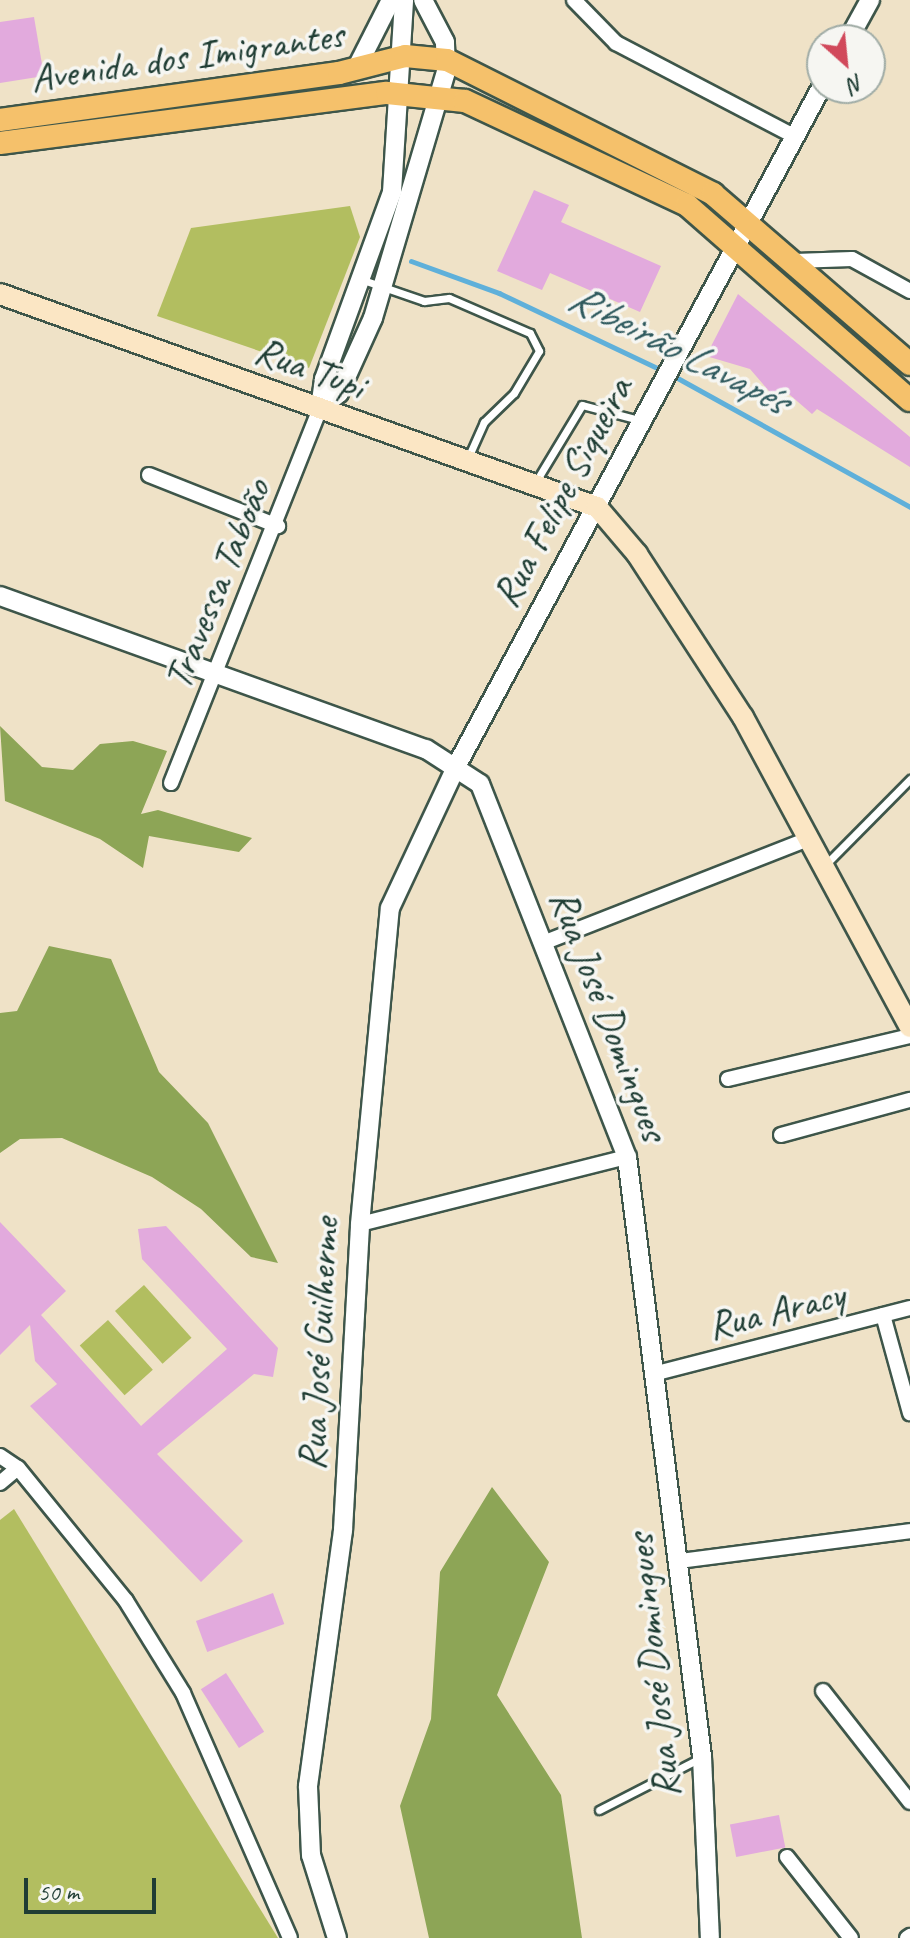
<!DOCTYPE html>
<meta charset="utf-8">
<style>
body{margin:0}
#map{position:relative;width:910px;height:1938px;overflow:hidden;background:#efe2c7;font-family:Caveat,sans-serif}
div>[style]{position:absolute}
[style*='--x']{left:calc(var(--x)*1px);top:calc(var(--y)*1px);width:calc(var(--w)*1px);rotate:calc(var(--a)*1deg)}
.green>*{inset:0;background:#b2be60;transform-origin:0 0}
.forest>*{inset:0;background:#8da556}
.stream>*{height:5px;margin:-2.5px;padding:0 2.5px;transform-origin:2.5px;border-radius:2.5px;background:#5fb0da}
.building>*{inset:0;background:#e2aadd;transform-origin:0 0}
.roads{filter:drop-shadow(2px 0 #3e564a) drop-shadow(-2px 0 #3e564a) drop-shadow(0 2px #3e564a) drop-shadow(0 -2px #3e564a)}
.service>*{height:7px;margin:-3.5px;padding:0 3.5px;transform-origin:3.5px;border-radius:3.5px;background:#fff}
.minor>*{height:14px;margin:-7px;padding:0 7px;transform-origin:7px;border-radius:7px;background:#fff}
.tertiary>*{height:18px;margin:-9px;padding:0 9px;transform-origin:9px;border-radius:9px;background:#fff}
.secondary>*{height:20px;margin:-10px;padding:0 10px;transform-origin:10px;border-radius:10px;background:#fbe6c4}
.primary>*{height:22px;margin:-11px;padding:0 11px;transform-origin:11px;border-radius:11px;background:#f5c16b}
span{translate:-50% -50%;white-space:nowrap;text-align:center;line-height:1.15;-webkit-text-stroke:7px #f6f6f2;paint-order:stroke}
.street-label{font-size:40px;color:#1f3d34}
.water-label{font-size:42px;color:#2f5a5e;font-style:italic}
.north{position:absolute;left:806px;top:24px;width:80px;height:80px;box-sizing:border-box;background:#f6f6f2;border:2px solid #a0aca6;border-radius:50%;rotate:153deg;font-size:22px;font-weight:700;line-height:32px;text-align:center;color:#1f3d34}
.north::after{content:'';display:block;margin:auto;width:28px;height:36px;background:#d1495b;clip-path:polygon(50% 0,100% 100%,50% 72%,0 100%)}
.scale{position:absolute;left:24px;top:1878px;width:132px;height:36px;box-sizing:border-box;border:4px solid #1f3d34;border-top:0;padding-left:10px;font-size:24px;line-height:28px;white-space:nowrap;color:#1f3d34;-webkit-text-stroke:6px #f6f6f2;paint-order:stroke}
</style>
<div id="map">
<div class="green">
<i style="clip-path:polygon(350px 206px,360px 237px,309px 368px,157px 316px,191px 228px)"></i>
<i style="left:144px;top:1285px;width:71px;height:39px;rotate:48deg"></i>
<i style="left:108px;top:1320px;width:67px;height:38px;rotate:48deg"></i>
<i style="clip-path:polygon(14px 1509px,278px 1938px,0 1938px,0 1520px)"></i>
</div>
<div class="forest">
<i style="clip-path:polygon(0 726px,42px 767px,73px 770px,100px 744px,133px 741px,167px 751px,141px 814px,158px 810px,252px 838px,239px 852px,149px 836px,143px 868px,100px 839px,5px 801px)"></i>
<i style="clip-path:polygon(49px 946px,111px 959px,159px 1072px,208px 1123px,278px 1263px,251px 1257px,201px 1209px,152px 1177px,62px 1138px,20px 1139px,0 1153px,0 1013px,17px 1011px)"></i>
<i style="clip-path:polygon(492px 1487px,549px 1562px,497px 1695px,561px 1795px,582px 1938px,429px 1938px,400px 1806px,431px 1719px,440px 1572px)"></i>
</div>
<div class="stream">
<i style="--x:411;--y:261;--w:94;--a:20"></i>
<i style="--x:499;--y:293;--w:182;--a:25.4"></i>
<i style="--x:672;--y:375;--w:272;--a:29"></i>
</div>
<div class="building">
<i style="clip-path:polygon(34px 17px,44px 76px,0 83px,0 22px)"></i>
<i style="clip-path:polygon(534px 190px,569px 205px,561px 222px,661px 266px,640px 312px,550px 273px,542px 290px,497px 271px)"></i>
<i style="clip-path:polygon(738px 294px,910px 437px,910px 467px,817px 409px,812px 414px,783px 389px,775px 398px,750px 369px,706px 356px)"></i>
<i style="clip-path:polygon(0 1222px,66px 1291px,41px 1315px,141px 1426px,227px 1349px,142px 1259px,138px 1229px,166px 1226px,278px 1348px,273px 1377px,254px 1374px,157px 1454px,243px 1541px,201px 1582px,30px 1406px,57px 1384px,35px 1361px,30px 1325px,0 1355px)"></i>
<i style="left:273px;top:1593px;width:33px;height:82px;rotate:70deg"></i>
<i style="left:226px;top:1673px;width:70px;height:30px;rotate:57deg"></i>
<i style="left:779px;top:1815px;width:33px;height:50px;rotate:79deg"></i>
</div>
<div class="roads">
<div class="service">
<i style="--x:363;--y:280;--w:65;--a:19"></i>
<i style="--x:424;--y:301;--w:25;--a:-7"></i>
<i style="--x:449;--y:298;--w:88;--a:23.4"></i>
<i style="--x:530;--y:333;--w:20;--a:63"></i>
<i style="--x:539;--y:351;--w:49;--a:120.8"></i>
<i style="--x:514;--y:393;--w:42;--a:136"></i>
<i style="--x:484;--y:422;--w:42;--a:114.1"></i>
<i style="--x:535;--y:483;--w:91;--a:-58.9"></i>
<i style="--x:582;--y:405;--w:59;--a:14.7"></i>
<i style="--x:826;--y:864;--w:120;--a:-45.3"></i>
<i style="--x:599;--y:1810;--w:114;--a:-27.2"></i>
</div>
<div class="minor">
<i style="--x:574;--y:0;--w:60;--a:45.7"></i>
<i style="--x:616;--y:43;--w:201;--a:27.6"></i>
<i style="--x:795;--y:261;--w:57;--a:-2"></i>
<i style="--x:852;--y:259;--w:66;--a:28.9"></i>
<i style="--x:149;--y:475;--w:139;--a:21.6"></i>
<i style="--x:171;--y:783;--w:404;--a:-68.3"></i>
<i style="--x:543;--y:943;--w:286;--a:-21.4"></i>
<i style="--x:728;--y:1079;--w:187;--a:-13.3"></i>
<i style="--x:781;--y:1135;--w:134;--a:-15.2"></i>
<i style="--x:360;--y:1224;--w:275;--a:-14.1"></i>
<i style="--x:883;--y:1315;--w:102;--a:74.6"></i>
<i style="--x:657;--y:1373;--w:261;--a:-14.4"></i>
<i style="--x:0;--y:1456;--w:22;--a:34"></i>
<i style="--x:18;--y:1468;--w:171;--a:50.9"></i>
<i style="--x:126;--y:1601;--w:108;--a:58.2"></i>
<i style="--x:183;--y:1693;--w:267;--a:66.4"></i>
<i style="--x:0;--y:1483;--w:23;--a:-40"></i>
<i style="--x:680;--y:1561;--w:232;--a:-7.4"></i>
<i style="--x:823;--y:1691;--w:141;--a:51.9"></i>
<i style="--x:787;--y:1857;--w:103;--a:51.7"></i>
<i style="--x:907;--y:1938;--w:4;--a:-34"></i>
</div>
<div class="tertiary">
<i style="--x:848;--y:40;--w:46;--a:-61.2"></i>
<i style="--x:356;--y:69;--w:77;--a:-63.1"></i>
<i style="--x:320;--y:408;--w:24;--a:-38"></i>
<i style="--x:339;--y:393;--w:82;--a:-65.6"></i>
<i style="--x:373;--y:318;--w:257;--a:-73.5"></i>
<i style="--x:446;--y:72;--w:30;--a:-92"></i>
<i style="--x:445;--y:42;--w:47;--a:-117.6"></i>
<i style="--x:320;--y:408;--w:29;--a:-82"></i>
<i style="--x:324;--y:379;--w:199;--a:-70"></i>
<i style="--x:392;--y:192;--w:192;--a:-86.4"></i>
<i style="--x:0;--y:596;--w:453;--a:19.8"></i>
<i style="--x:426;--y:749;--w:64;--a:32.9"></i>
<i style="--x:480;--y:784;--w:401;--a:68.5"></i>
<i style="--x:627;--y:1157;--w:605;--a:82.87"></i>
<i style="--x:702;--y:1757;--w:181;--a:87.5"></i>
<i style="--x:337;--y:1938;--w:87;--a:-107.4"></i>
<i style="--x:311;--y:1855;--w:69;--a:-92.5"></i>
<i style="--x:308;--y:1786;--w:258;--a:-82.2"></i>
<i style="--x:343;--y:1530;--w:306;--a:-86.8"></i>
<i style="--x:360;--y:1224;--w:317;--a:-84.6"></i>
<i style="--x:390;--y:908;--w:160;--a:-64.9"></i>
<i style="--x:458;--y:763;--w:769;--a:-61.73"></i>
</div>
<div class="secondary">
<i style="--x:0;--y:294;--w:634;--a:19.64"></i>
<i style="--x:597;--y:507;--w:62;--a:49.6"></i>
<i style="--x:637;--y:554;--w:194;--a:57"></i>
<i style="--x:743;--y:717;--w:352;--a:61.7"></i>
</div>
<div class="primary">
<i style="--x:0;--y:120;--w:342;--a:-7.9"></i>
<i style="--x:339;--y:73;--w:68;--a:-14.4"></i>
<i style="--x:405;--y:56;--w:42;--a:5.4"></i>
<i style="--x:447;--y:60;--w:298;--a:26.7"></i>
<i style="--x:713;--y:194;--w:260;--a:40.8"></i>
<i style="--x:0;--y:143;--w:390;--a:-7.4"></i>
<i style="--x:387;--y:93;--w:78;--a:5.9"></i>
<i style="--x:465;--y:101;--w:245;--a:25.1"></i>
<i style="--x:687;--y:205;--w:296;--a:41.2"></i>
</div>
</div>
<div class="street-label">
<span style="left:187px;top:56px;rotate:-8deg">Avenida dos Imigrantes</span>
<span style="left:310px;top:368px;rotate:20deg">Rua Tupi</span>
<span style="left:562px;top:492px;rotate:-62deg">Rua Felipe Siqueira</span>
<span style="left:217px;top:584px;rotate:-68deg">Travessa Taboão</span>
<span style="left:609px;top:1015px;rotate:69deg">Rua José Domingues</span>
<span style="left:776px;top:1310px;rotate:-14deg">Rua Aracy</span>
<span style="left:318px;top:1344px;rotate:-87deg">Rua José Guilherme</span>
<span style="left:653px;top:1666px;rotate:-96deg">Rua José Domingues</span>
</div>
<div class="water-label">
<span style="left:678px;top:349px;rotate:27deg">Ribeirão Lavapés</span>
</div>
<div class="north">N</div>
<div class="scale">50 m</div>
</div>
